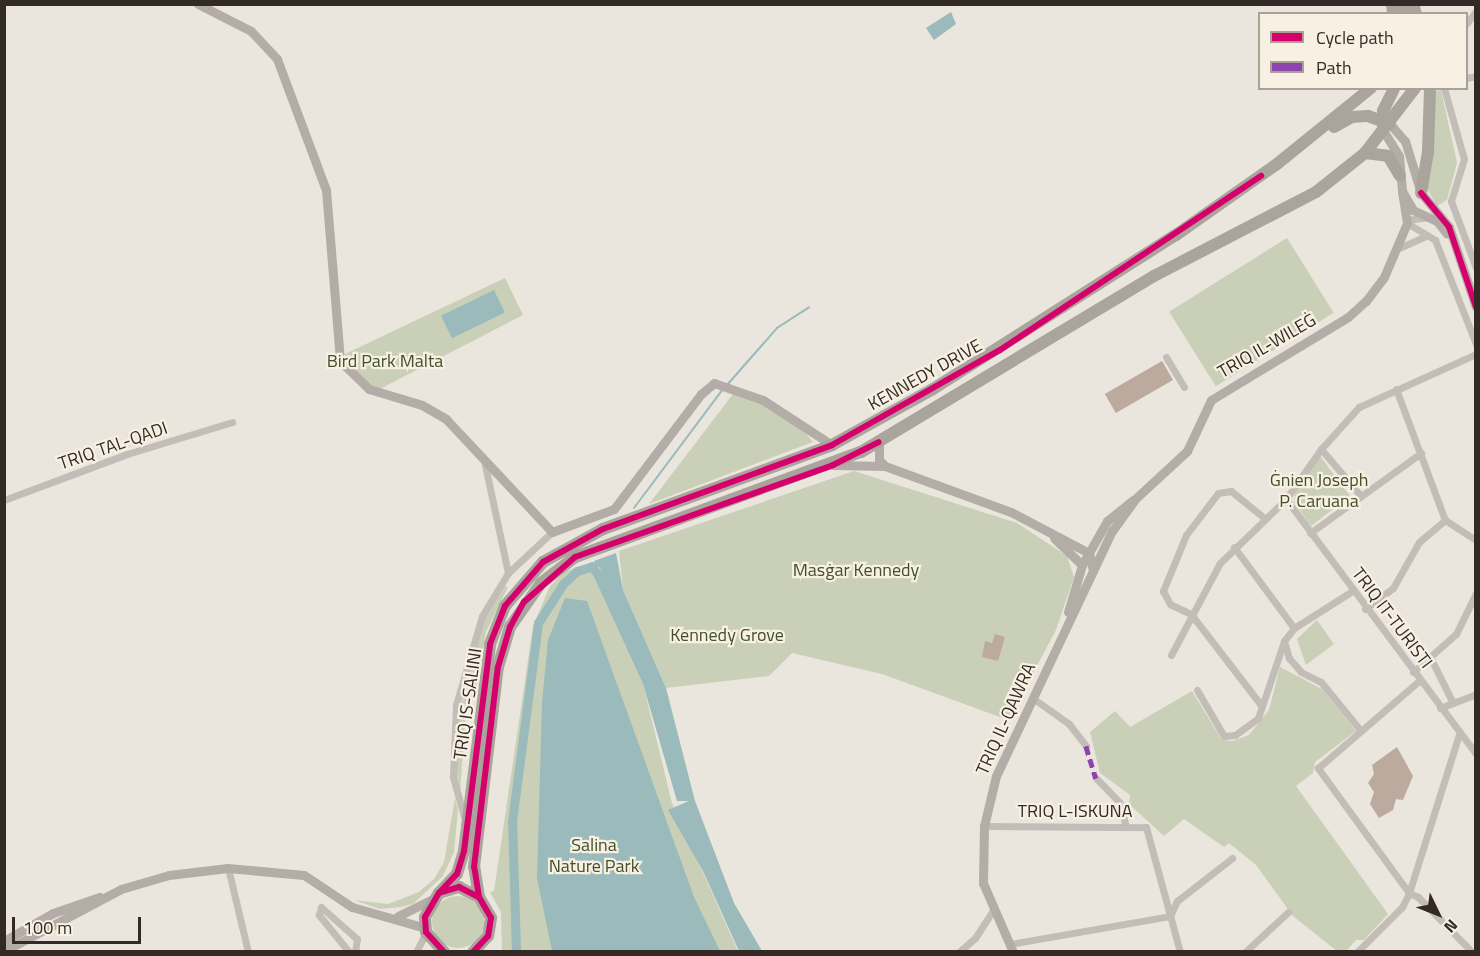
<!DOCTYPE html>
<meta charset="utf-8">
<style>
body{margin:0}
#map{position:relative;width:1480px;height:956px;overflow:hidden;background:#eae5dd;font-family:"Titillium Web",sans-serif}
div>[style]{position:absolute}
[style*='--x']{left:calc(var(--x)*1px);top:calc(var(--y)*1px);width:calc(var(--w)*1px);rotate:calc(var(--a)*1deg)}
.green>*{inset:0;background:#cad0b7;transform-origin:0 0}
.round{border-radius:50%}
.water>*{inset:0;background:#9ababb;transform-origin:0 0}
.stream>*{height:2px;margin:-1px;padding:0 1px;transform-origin:1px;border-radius:1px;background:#9ababb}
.canal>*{height:9px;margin:-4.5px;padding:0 4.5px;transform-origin:4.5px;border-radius:4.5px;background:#9ababb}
.building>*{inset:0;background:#bdaa9f;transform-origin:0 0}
.street>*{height:7px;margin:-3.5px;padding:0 3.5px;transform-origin:3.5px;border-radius:3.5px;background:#c3bdb7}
.secondary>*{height:9px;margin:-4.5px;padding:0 4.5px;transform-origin:4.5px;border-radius:4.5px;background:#b4ada7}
.highway>*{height:12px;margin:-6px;padding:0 6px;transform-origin:6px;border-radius:6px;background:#a9a49c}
.quiet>*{height:4.5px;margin-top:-2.25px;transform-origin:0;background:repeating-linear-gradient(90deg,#8e44ad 0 9px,transparent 0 13.5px)}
.cycleway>*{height:6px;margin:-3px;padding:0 3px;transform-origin:3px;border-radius:3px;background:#d6006c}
span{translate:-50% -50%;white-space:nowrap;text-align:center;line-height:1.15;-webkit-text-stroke:4.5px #f8f0e3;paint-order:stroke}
.street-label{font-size:18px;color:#332a25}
.park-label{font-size:18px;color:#41512a}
.frame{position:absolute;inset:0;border:6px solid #332a25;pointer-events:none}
.legend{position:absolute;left:1258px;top:12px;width:210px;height:78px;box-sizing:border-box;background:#f8f0e3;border:2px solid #a9a197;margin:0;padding:8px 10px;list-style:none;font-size:18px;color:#332a25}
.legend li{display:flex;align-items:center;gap:12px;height:30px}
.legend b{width:30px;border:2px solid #a9a197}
.north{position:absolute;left:1408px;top:884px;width:60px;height:60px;-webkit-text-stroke:4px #f8f0e3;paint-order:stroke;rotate:133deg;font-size:16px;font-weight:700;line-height:24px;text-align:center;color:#332a25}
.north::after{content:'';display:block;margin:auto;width:21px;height:27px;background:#332a25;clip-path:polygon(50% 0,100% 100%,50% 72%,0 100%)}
.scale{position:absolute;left:12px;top:917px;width:129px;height:27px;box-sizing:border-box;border:3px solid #332a25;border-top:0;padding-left:8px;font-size:18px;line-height:21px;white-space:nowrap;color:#332a25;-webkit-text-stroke:4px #f8f0e3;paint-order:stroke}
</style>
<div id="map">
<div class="green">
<i style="clip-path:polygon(1441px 90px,1457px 163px,1447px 200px,1437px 206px,1426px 187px,1435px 91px)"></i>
<i style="left:1287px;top:238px;width:88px;height:139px;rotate:58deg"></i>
<i style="clip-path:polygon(505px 278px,523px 315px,378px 390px,347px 366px,345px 354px)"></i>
<i style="clip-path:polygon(733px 394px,762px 403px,803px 430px,813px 442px,649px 504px)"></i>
<i style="clip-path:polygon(1320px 456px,1350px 496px,1311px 526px,1294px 502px,1296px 487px)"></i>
<i style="clip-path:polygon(854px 471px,1017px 523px,1067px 556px,1074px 577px,1056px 630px,1008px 720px,882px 674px,792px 653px,769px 676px,666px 688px,623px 590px,619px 551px)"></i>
<i style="clip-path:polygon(583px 566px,593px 575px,643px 684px,672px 803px,738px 951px,502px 951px,501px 912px,490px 892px,494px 891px,533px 626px,550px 586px,566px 571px)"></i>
<i style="clip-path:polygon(501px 585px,508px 587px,486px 632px,475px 693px,466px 710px,460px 792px,456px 769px,459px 712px,487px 610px)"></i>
<i style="clip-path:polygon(1317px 620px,1334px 644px,1306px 665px,1297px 639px)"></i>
<i style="clip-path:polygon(1280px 667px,1322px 689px,1356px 731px,1315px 762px,1313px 773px,1296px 786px,1388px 914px,1364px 940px,1356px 940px,1346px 951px,1337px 951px,1293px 916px,1256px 865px,1229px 843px,1224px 847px,1184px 819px,1164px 836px,1129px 804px,1130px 795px,1100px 773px,1090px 732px,1115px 711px,1130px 727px,1192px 691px,1222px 740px,1233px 741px,1249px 735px,1269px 710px)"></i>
<i style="clip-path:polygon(455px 798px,458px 810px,454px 852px,443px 876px,413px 904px,400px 907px,380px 909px,354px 900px,388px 904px,419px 892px,434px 879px,444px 862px)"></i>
<i class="round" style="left:432px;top:896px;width:52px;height:52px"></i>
</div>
<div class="water">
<i style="clip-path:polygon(951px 12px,956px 24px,934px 40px,926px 28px)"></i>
<i style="left:494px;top:290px;width:25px;height:59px;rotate:64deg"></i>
<i style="clip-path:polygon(616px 553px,623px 590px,666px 688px,695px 801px,734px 903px,762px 951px,739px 951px,703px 871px,668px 810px,689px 801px,677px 801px,643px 684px,593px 575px,583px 566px,592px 562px,602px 571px,594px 561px)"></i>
<i style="clip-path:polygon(565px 598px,587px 601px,694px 897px,720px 951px,552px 951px,537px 878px,542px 703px,548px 640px)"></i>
</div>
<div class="stream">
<i style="--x:727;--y:385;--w:76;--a:-48.7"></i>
<i style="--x:777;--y:328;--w:38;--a:-33"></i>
<i style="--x:634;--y:508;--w:149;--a:-53.2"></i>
</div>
<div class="canal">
<i style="--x:516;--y:952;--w:131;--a:-91.7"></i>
<i style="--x:512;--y:821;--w:200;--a:-82.5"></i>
<i style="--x:538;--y:623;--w:46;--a:-57.3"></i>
<i style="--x:563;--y:584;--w:19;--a:-43"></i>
<i style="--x:577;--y:571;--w:17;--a:-17"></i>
</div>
<div class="building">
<i style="left:1162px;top:361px;width:22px;height:66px;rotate:60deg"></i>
<i style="clip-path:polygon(995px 634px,1005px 637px,998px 661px,982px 657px,985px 641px,992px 643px)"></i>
<i style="clip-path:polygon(1397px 747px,1413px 776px,1403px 800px,1396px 799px,1393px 810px,1379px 818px,1370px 804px,1374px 792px,1368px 783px,1374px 774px,1372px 765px)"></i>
</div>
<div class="street">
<i style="--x:1466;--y:24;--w:16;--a:-52"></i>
<i style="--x:1466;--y:78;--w:10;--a:-11"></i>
<i style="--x:1444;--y:88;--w:74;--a:74.3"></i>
<i style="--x:1464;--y:159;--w:44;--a:107.2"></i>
<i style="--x:1451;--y:201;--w:72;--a:69.5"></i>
<i style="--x:1407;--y:220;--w:22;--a:-8"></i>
<i style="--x:1407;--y:223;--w:33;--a:31"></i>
<i style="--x:1435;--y:240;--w:112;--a:68.5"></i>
<i style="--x:1399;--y:248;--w:30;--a:-24"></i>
<i style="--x:1166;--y:357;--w:35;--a:59"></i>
<i style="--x:1396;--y:389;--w:140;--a:69.5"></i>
<i style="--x:1445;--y:520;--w:37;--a:33"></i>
<i style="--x:1321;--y:449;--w:62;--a:49.6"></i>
<i style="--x:1286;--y:499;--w:318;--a:53.3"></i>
<i style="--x:4;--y:500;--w:131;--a:-20.5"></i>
<i style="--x:127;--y:454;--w:110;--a:-16.9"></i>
<i style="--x:1310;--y:533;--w:137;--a:-35.8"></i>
<i style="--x:1234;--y:547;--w:101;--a:53.5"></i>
<i style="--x:508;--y:573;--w:60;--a:-43"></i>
<i style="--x:1365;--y:609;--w:35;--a:-37"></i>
<i style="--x:1393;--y:588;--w:53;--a:-60.5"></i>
<i style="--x:1419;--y:542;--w:34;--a:-40"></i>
<i style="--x:1284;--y:641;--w:18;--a:74"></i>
<i style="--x:1289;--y:658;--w:18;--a:49"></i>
<i style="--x:1301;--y:672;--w:22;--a:27"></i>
<i style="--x:1321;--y:682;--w:63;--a:50.8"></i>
<i style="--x:1171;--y:655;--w:104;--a:-62"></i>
<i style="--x:1220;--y:563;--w:92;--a:-44.1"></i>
<i style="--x:1286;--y:499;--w:61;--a:-55"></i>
<i style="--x:1321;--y:449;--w:57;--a:-47.9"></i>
<i style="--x:1359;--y:407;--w:128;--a:-24.4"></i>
<i style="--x:1431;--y:659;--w:49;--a:63.4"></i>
<i style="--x:1413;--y:672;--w:57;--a:-41.5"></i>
<i style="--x:1456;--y:634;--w:46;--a:-64"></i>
<i style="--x:1197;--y:690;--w:53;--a:59.6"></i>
<i style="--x:1224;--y:736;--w:11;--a:-5"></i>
<i style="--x:1235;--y:735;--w:29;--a:-36"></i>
<i style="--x:1258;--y:718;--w:81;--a:-71.3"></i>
<i style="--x:1284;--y:641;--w:16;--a:-52"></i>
<i style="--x:1294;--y:628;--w:69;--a:-32.5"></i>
<i style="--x:1034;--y:699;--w:43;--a:35.5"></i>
<i style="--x:1069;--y:724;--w:28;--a:52"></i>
<i style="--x:1261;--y:705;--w:115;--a:-127.6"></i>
<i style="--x:1191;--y:614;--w:23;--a:-155"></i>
<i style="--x:1170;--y:604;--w:15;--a:-118"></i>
<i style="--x:1163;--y:591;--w:61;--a:-67.7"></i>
<i style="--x:1186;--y:535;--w:53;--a:-52.7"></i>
<i style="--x:1218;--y:493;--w:13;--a:-9"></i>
<i style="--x:1231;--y:491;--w:41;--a:39.1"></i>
<i style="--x:1440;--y:708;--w:39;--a:-21"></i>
<i style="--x:1096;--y:778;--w:35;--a:46"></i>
<i style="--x:1120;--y:803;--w:21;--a:76"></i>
<i style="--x:465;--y:820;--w:45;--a:-105.6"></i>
<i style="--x:453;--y:777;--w:72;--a:-87.6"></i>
<i style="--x:456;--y:705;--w:93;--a:-73.7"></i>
<i style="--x:482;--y:616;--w:50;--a:-58.8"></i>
<i style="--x:508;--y:573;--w:116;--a:-102"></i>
<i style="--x:984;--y:826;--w:162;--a:0.4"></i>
<i style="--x:1146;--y:827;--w:130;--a:74.8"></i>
<i style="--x:228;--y:868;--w:86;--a:76.6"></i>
<i style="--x:1409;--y:893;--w:155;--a:-126.1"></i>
<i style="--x:1318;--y:768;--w:135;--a:-40.8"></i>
<i style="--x:1409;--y:893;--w:10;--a:24"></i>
<i style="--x:1418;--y:897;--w:77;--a:45.5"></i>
<i style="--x:1170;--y:916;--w:17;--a:-65"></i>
<i style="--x:1177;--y:901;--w:70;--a:-38"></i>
<i style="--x:1010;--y:944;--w:162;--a:-9.9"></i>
<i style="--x:349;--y:952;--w:48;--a:-129"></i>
<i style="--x:319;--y:915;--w:8;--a:-76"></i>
<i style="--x:321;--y:907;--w:48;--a:41.6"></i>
<i style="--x:357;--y:939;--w:13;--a:99"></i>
<i style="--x:416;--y:952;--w:22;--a:-63"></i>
<i style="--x:959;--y:952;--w:21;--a:-41"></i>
<i style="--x:975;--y:938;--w:35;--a:-57"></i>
<i style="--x:1245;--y:952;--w:59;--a:-42.9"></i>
<i style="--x:1357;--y:952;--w:64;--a:-45"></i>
<i style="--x:1402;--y:907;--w:16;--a:-63"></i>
<i style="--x:1409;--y:893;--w:167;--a:-72.5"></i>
</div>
<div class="secondary">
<i style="--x:198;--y:4;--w:59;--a:27"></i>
<i style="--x:251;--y:31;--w:38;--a:47"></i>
<i style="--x:277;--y:59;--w:140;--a:69.5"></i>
<i style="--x:326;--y:190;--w:172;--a:85.3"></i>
<i style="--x:340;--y:361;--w:40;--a:44"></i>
<i style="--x:369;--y:389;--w:55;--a:16.8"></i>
<i style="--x:422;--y:405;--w:28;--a:30"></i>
<i style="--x:446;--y:419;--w:155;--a:46.8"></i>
<i style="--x:552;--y:532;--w:66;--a:-20.4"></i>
<i style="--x:614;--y:509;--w:144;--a:-52.9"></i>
<i style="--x:701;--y:394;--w:17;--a:-40"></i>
<i style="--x:714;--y:383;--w:52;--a:19.1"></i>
<i style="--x:763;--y:400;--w:82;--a:33.1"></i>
<i style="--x:1390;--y:124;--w:23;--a:49"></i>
<i style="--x:1405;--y:141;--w:54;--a:72.9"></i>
<i style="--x:1421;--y:193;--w:44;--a:50.5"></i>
<i style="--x:1449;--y:227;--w:84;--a:71.4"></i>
<i style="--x:1384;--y:132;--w:28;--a:58"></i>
<i style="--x:1399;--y:156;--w:35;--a:85"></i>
<i style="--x:1402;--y:191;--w:22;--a:60"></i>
<i style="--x:1413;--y:210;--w:26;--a:25"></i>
<i style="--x:1437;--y:221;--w:16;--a:52"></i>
<i style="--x:879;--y:442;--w:18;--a:90"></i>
<i style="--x:879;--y:460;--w:8;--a:45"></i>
<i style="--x:833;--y:465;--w:52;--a:1.1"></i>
<i style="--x:885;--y:466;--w:134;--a:20.1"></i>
<i style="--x:1011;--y:512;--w:88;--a:27.7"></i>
<i style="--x:1089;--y:553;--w:18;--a:77"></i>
<i style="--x:1054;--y:538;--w:39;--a:44"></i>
<i style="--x:1068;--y:612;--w:49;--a:-73.4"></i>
<i style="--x:1082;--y:565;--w:51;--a:-60.4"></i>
<i style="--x:1107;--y:521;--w:33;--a:-39"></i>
<i style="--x:398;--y:916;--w:39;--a:-26"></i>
<i style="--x:4;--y:941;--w:56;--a:-29.7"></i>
<i style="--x:53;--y:913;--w:49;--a:-19.2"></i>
<i style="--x:4;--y:951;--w:132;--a:-27.9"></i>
<i style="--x:121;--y:889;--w:50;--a:-16.3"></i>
<i style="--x:169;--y:875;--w:59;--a:-6.8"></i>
<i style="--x:228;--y:868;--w:76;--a:5.3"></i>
<i style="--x:304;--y:875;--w:58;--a:33.7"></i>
<i style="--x:352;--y:907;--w:76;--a:16"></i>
<i style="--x:1013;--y:952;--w:75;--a:-113.5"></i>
<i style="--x:983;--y:883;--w:57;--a:-89"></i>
<i style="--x:984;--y:826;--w:51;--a:-76.5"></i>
<i style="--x:996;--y:776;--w:271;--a:-64.7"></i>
<i style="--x:1112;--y:531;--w:39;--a:-54"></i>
<i style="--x:1135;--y:499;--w:71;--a:-42.7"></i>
<i style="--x:1187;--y:451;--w:56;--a:-64.8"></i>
<i style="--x:1211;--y:400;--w:160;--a:-31.2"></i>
<i style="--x:1348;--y:317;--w:24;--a:-42"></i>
<i style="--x:1366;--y:301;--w:30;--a:-53"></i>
<i style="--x:1384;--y:277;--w:59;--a:-66.9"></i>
<i style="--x:1407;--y:223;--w:32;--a:-99"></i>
</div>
<div class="highway">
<i style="--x:1392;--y:4;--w:10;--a:84"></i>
<i style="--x:1401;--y:4;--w:10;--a:73"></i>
<i style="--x:1413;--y:4;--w:10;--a:73"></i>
<i style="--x:1383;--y:125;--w:14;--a:-90"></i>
<i style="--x:1383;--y:111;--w:25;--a:-64"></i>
<i style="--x:1334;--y:127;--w:21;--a:-29"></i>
<i style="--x:1352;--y:117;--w:16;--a:-4"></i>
<i style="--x:1368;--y:116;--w:23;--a:20"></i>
<i style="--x:1365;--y:153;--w:23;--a:7"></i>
<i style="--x:1388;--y:156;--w:23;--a:59"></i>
<i style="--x:1421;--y:193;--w:42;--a:-80.3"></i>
<i style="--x:1428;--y:152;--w:64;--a:-88.2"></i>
<i style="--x:439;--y:893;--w:26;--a:-47"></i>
<i style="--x:457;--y:874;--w:24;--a:-73"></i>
<i style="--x:464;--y:851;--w:209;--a:-82.8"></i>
<i style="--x:490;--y:644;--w:41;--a:-68.5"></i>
<i style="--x:505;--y:606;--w:58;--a:-49.2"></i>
<i style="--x:543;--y:562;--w:68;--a:-28.8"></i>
<i style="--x:603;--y:529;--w:244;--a:-20.1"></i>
<i style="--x:832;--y:445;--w:115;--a:-29"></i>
<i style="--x:933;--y:389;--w:288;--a:-32.4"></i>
<i style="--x:1176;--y:235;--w:123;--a:-35.1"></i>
<i style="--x:1277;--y:164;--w:121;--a:-39"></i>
<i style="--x:479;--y:897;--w:30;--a:-99"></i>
<i style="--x:474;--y:867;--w:201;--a:-83.2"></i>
<i style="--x:498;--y:667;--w:42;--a:-73.3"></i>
<i style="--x:510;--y:627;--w:54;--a:-54.8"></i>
<i style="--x:541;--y:583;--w:43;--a:-37.4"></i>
<i style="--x:575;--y:557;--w:305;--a:-20.2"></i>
<i style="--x:861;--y:452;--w:342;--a:-31"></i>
<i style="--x:1154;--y:276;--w:182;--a:-27.4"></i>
<i style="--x:1316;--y:192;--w:63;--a:-38.5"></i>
<i style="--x:1365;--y:153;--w:82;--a:-52.4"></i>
<i style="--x:444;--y:952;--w:27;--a:-132"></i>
<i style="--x:426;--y:932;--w:15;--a:-94"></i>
<i style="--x:425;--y:917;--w:28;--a:-60"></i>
<i style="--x:439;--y:893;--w:21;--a:-17"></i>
<i style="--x:459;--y:887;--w:22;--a:27"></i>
<i style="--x:479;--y:897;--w:24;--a:60"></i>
<i style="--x:491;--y:918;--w:18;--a:99"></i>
<i style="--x:488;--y:936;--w:22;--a:133"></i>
</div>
<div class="quiet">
<i style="--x:1086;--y:746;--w:34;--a:73"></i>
</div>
<div class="cycleway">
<i style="--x:1421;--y:193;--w:44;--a:50.5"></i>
<i style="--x:1449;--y:227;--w:84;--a:71.4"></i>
<i style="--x:439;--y:893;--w:26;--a:-47"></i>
<i style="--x:457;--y:874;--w:24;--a:-73"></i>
<i style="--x:464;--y:851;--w:209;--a:-82.8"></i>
<i style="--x:490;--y:644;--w:41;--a:-68.5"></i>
<i style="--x:505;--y:606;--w:58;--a:-49.2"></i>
<i style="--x:543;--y:562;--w:68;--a:-28.8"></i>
<i style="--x:603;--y:529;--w:244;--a:-20.1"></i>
<i style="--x:832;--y:445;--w:193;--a:-29.5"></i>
<i style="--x:1000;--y:350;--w:314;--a:-33.7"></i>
<i style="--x:479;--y:897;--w:30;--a:-99"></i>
<i style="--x:474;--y:867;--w:201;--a:-83.2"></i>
<i style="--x:498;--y:667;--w:42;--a:-73.3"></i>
<i style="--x:510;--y:627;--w:29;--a:-61"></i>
<i style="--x:524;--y:602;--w:68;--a:-41.4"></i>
<i style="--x:575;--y:557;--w:274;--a:-19.6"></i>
<i style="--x:833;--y:465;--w:51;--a:-26.6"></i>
<i style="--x:444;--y:952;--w:27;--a:-132"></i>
<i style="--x:426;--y:932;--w:15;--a:-94"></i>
<i style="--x:425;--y:917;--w:28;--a:-60"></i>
<i style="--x:439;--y:893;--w:21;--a:-17"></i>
<i style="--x:459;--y:887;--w:22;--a:27"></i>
<i style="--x:479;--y:897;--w:24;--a:60"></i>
<i style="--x:491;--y:918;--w:18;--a:99"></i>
<i style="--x:488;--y:936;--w:22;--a:133"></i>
</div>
<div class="street-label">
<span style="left:1267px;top:346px;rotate:-30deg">TRIQ IL-WILEĠ</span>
<span style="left:925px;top:375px;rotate:-29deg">KENNEDY DRIVE</span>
<span style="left:113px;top:446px;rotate:-19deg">TRIQ TAL-QADI</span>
<span style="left:1392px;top:618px;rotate:53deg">TRIQ IT-TURISTI</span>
<span style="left:468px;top:704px;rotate:-82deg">TRIQ IS-SALINI</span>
<span style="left:1006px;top:719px;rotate:-66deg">TRIQ IL-QAWRA</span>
<span style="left:1075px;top:811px">TRIQ L-ISKUNA</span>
</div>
<div class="park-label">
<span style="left:385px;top:361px">Bird Park Malta</span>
<span style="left:1319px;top:491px">Ġnien Joseph<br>P. Caruana</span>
<span style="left:856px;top:570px">Masġar Kennedy</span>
<span style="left:727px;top:635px">Kennedy Grove</span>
<span style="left:594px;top:856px">Salina<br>Nature Park</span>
</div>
<div class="frame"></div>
<ul class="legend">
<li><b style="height:8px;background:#d6006c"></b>Cycle path</li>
<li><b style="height:8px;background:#8e44ad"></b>Path</li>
</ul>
<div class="north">N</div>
<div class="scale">100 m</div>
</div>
